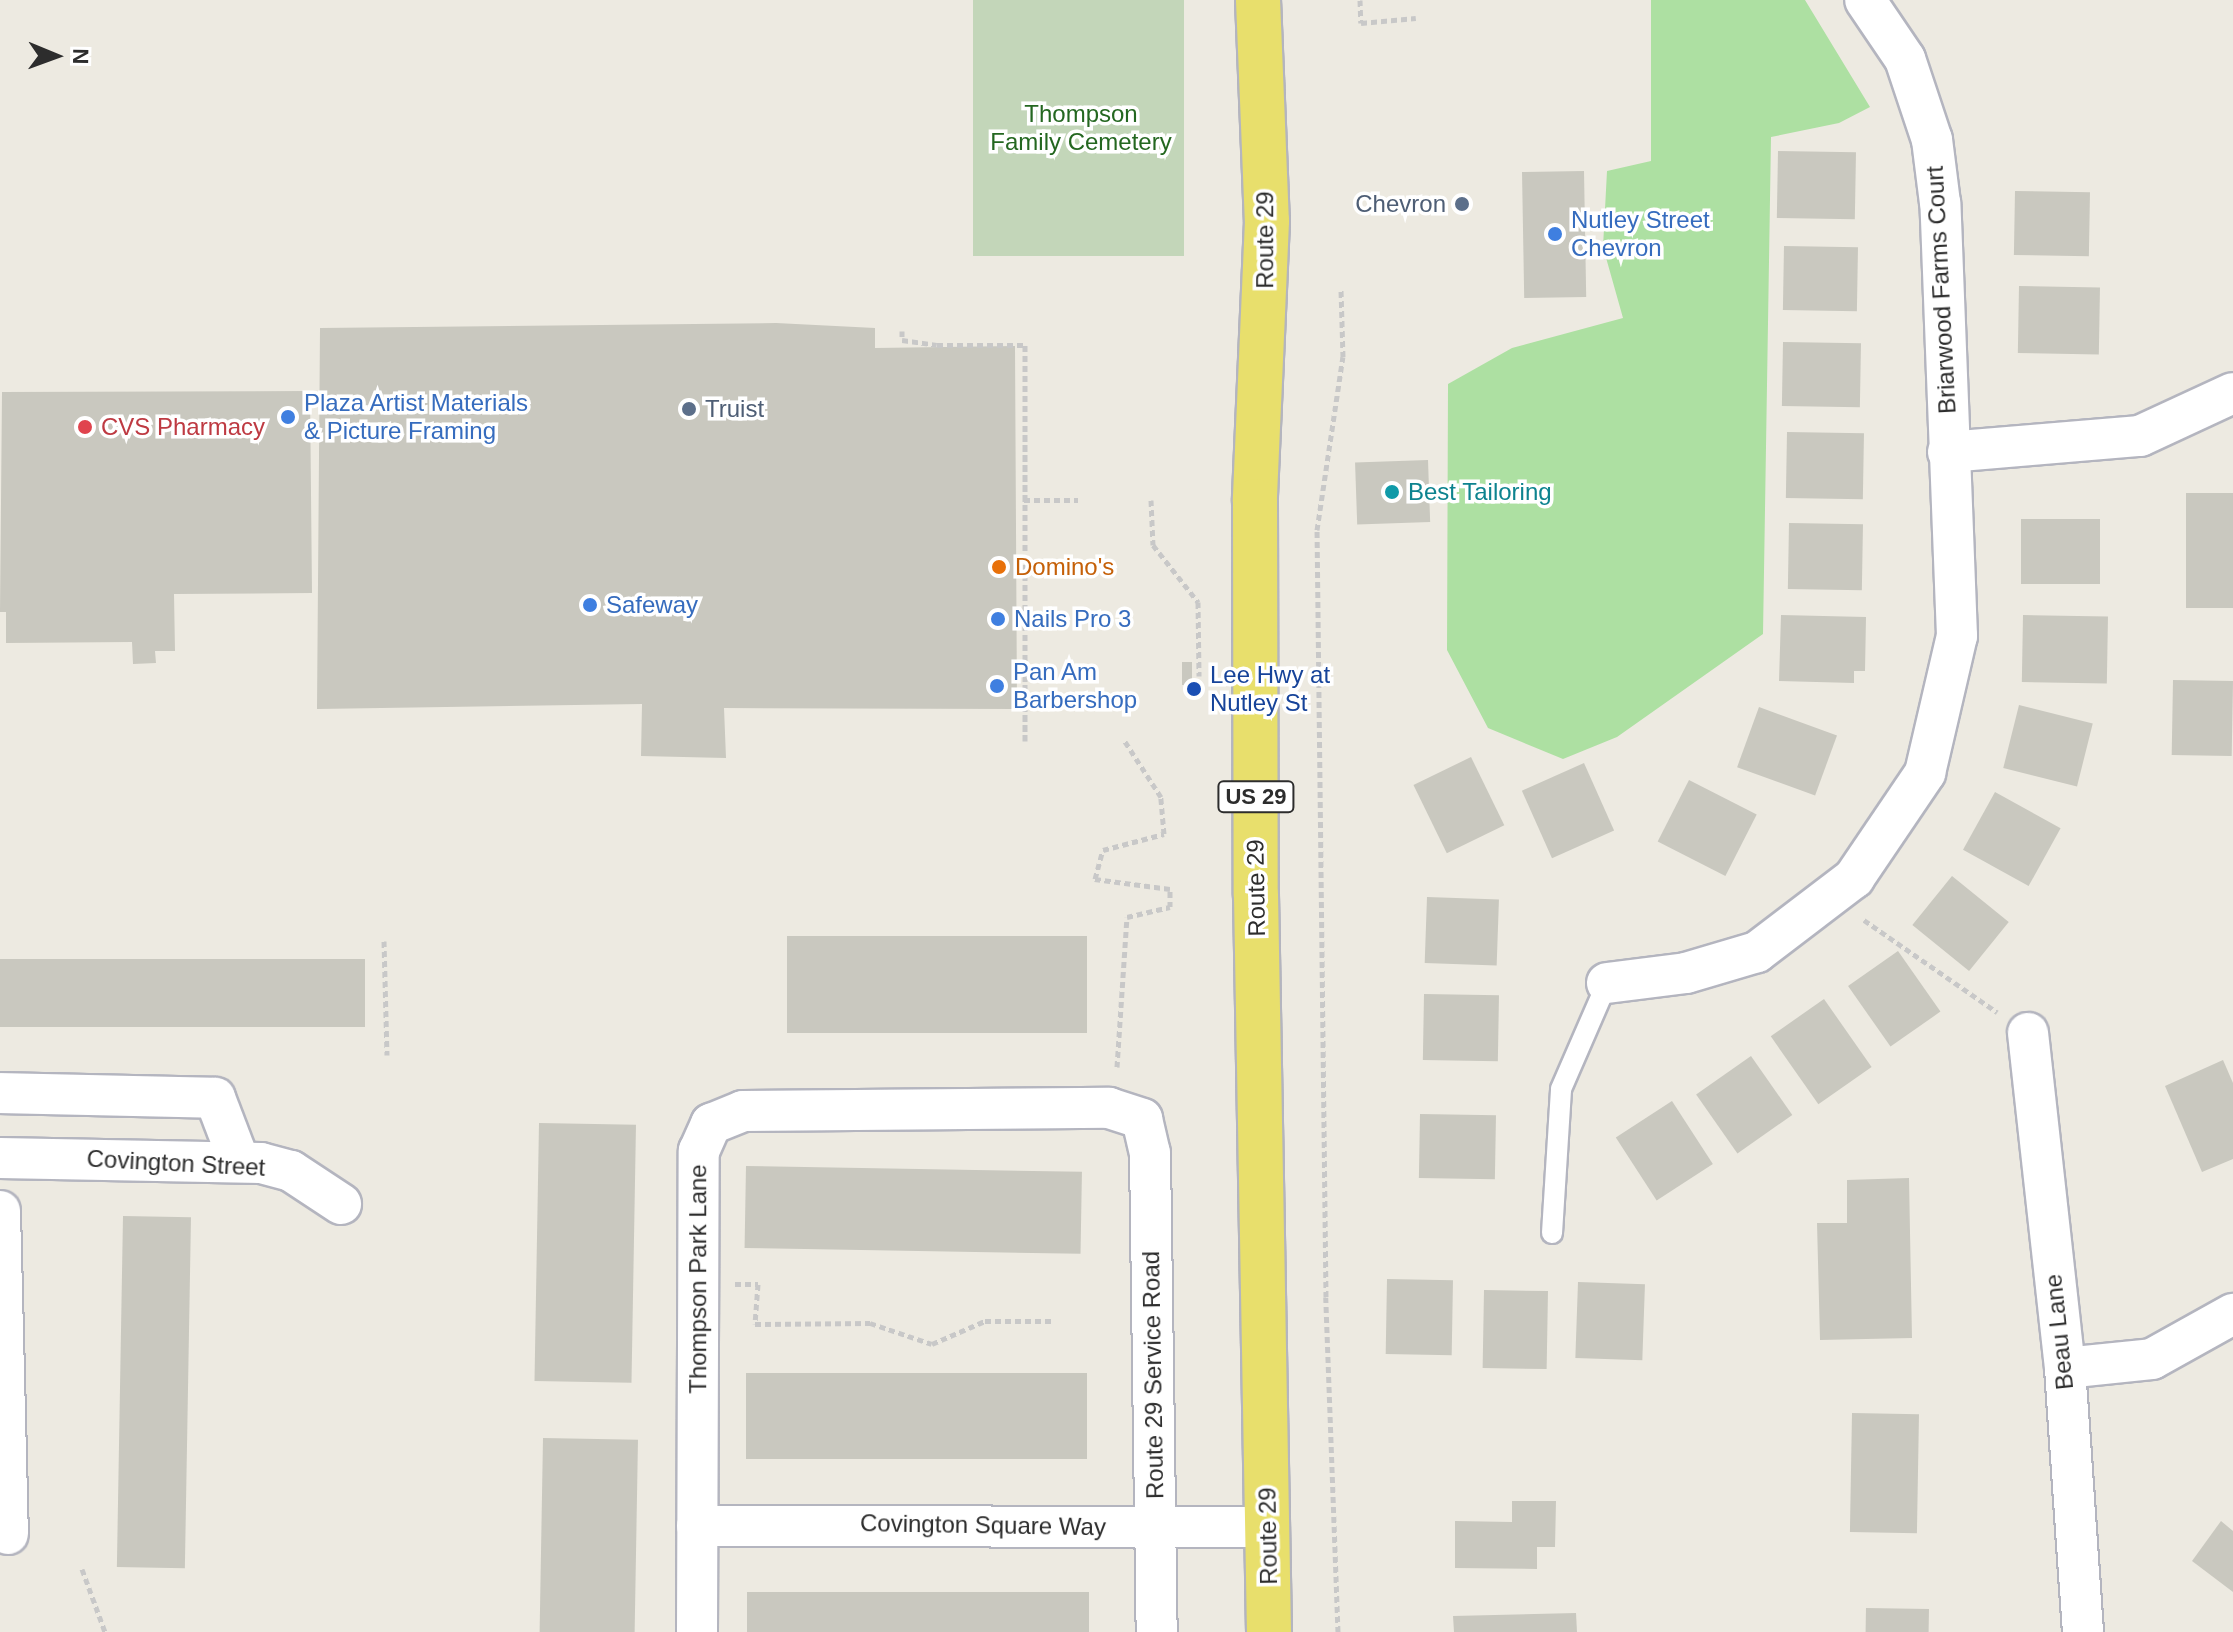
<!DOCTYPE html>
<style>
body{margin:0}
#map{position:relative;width:2233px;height:1632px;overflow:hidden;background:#edeae1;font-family:Arial,sans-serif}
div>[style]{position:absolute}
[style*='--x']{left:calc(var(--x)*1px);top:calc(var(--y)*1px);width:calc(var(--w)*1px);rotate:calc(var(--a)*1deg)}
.green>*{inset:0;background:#ade0a2}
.cemetery>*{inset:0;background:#c3d6b9;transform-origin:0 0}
.building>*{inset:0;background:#c9c8bf;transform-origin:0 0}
.path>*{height:5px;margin-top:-2.5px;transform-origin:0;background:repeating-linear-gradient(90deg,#c8c8c8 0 6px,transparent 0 10px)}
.roads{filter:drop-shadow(2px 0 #b4b5bf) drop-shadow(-2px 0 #b4b5bf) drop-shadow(0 2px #b4b5bf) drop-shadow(0 -2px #b4b5bf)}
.service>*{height:20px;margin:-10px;padding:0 10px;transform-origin:10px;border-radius:10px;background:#fff}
.minor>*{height:40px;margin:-20px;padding:0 20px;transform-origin:20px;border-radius:20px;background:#fff}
.primary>*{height:44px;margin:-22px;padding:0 22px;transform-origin:22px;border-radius:22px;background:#e8df6c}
.dots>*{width:22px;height:22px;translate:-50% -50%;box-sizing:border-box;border:4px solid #fff;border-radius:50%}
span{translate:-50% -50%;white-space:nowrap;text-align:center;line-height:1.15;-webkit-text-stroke:7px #fff;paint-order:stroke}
.shield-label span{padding:2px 6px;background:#fff;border:2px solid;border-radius:6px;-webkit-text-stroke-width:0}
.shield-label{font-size:22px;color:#2d2d2d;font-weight:700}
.park-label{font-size:24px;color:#246720}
.service-label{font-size:24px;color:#4e5e75}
.right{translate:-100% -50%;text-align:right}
.left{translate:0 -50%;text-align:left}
.shop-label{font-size:24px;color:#366cbe}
.street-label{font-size:24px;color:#2d2d2d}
.health-label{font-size:24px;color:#be3a42}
.culture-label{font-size:24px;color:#0d838f}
.food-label{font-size:24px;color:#c56008}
.transit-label{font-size:24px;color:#164399}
.north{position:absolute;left:16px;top:16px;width:80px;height:80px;-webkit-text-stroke:6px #fff;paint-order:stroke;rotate:91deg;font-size:22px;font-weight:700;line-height:32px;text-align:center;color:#2d2d2d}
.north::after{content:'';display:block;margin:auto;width:28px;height:36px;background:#2d2d2d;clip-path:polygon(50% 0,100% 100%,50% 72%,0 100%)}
</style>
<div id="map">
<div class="green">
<i style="clip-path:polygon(1651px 0,1805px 0,1870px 107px,1839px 123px,1771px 137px,1763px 634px,1617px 737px,1563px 759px,1488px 728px,1447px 650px,1448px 384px,1512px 348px,1623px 318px,1603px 247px,1607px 171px,1651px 161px)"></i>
</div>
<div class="cemetery">
<i style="left:973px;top:0;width:211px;height:256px"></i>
</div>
<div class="building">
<i style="left:1778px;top:151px;width:78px;height:67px;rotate:1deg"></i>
<i style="left:1584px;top:171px;width:126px;height:62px;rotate:89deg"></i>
<i style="left:2015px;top:191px;width:75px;height:64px;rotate:1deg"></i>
<i style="left:1784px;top:246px;width:74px;height:64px;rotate:1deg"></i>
<i style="left:2019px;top:286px;width:81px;height:67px;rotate:1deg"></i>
<i style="clip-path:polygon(776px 323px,875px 328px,875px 348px,1015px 346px,1017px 709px,724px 708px,726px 758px,641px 756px,642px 704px,317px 709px,320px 328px)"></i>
<i style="left:1783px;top:342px;width:78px;height:64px;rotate:1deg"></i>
<i style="clip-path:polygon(310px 391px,312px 593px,174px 594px,175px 651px,155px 651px,156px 663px,133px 664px,132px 642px,6px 643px,6px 612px,0 612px,2px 392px)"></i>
<i style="left:1787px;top:432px;width:77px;height:66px;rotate:1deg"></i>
<i style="left:1428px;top:460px;width:62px;height:73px;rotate:88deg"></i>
<i style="left:2186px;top:493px;width:47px;height:115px"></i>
<i style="left:2100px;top:519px;width:65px;height:79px;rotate:90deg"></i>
<i style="left:1789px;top:523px;width:74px;height:66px;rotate:1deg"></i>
<i style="clip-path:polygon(1781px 615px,1866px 617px,1865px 671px,1854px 671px,1854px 683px,1779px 681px)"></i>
<i style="left:2023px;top:615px;width:85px;height:67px;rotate:1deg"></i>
<i style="left:1182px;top:662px;width:10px;height:23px"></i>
<i style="left:2173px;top:680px;width:60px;height:75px;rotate:1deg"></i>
<i style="left:2019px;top:705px;width:76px;height:65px;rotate:14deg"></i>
<i style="left:1759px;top:707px;width:83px;height:64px;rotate:20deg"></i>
<i style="left:1471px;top:757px;width:76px;height:64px;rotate:64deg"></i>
<i style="left:1584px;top:763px;width:74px;height:68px;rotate:66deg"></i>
<i style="left:1689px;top:780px;width:76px;height:69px;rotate:27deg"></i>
<i style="left:1995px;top:792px;width:75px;height:66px;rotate:29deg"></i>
<i style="left:1952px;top:876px;width:73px;height:63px;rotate:39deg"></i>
<i style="left:1427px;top:897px;width:72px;height:66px;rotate:2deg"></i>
<i style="left:787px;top:936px;width:300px;height:97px"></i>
<i style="left:1898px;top:951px;width:74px;height:61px;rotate:55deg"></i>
<i style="left:0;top:959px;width:365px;height:68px"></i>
<i style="left:1424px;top:994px;width:75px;height:66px;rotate:1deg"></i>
<i style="left:1824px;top:999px;width:83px;height:65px;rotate:55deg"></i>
<i style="left:1751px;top:1056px;width:72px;height:67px;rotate:55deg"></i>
<i style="clip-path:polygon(2223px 1060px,2233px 1083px,2233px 1159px,2202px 1172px,2165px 1086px)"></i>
<i style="left:1672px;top:1101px;width:75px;height:67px;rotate:57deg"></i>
<i style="left:1420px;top:1114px;width:76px;height:64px;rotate:1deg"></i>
<i style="left:539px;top:1123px;width:97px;height:258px;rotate:1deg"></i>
<i style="left:746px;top:1166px;width:336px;height:82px;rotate:1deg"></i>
<i style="clip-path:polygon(1909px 1178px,1912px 1338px,1820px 1340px,1817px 1223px,1847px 1223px,1847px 1180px)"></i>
<i style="left:123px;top:1216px;width:68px;height:351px;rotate:1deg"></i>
<i style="left:1387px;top:1279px;width:66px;height:75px;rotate:1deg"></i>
<i style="left:1578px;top:1282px;width:67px;height:76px;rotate:2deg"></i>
<i style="left:1484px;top:1290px;width:64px;height:78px;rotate:1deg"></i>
<i style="left:746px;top:1373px;width:341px;height:86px"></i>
<i style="left:1852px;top:1413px;width:67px;height:119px;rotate:1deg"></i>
<i style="left:543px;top:1438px;width:95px;height:194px;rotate:1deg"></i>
<i style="clip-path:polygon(1512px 1501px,1556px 1501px,1555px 1547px,1537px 1547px,1537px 1569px,1455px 1568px,1455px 1521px,1512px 1522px)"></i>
<i style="clip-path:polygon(2221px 1521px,2233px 1531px,2233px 1592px,2192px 1561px)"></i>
<i style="left:747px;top:1592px;width:342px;height:40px"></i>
<i style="left:1866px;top:1608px;width:63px;height:24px;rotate:1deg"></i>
<i style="clip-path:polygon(1576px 1613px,1577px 1632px,1454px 1632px,1453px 1616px)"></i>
</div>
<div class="path">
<i style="--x:1360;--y:0;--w:23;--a:88"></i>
<i style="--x:1361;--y:23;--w:55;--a:-5.2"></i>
<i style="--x:902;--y:331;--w:9;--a:90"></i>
<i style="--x:902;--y:340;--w:35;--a:8"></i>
<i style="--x:937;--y:345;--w:88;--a:0"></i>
<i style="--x:1025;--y:345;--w:396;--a:90"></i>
<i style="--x:1024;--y:500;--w:54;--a:0"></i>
<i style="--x:1151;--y:500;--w:45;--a:87.5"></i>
<i style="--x:1153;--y:545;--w:73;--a:51.7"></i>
<i style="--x:1198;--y:602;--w:74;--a:89.2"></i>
<i style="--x:1864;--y:920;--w:162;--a:34.7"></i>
<i style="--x:384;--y:941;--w:114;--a:88.5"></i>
<i style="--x:1117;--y:1067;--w:150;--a:-86.2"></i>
<i style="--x:1127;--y:917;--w:44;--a:-13.1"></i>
<i style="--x:1170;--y:907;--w:18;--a:-90"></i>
<i style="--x:1170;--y:889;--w:76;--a:-172.4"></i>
<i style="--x:1095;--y:879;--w:30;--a:-75"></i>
<i style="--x:1103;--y:850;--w:63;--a:-14.7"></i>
<i style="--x:1164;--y:834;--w:37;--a:-95"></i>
<i style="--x:1161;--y:797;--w:68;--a:-123"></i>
<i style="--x:735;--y:1284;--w:23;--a:0"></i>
<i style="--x:758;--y:1284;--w:40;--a:94.3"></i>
<i style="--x:755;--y:1324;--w:115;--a:-0.5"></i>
<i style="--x:870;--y:1323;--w:65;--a:18.7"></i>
<i style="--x:932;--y:1344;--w:58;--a:-23.5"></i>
<i style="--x:985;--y:1321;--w:68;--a:0"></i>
<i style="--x:82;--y:1569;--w:67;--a:69.9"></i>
<i style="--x:1338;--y:1632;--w:335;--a:-92.1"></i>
<i style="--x:1326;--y:1297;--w:767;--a:-90.67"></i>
<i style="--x:1317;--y:530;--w:175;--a:-81.5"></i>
<i style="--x:1343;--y:357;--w:67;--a:-91.7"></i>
</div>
<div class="roads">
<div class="service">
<i style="--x:1552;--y:1233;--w:144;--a:-86.4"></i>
<i style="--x:1561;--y:1089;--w:116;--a:-66.5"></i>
</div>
<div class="minor">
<i style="--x:1948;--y:452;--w:193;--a:-4.8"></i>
<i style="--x:2140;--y:436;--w:102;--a:-24.8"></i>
<i style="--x:1607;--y:983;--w:80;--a:-7.2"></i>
<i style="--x:1686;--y:973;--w:74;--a:-16.5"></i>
<i style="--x:1757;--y:952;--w:122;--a:-37.3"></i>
<i style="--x:1854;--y:878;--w:127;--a:-55.9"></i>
<i style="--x:1925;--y:773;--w:141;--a:-76.9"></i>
<i style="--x:1957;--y:636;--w:433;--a:-92.2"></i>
<i style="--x:1940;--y:203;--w:64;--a:-97.2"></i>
<i style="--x:1932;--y:140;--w:85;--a:-108.4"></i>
<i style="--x:1905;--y:59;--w:71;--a:-124.1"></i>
<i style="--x:2028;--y:1033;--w:337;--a:83.7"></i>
<i style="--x:2065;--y:1368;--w:265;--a:86.1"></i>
<i style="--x:0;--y:1093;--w:215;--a:1.3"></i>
<i style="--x:215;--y:1098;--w:67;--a:69.1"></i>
<i style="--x:0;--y:1158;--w:261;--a:1.1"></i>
<i style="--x:261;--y:1163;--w:31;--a:15"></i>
<i style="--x:291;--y:1171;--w:60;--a:33.4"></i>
<i style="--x:0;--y:1211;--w:323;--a:88.6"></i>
<i style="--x:2065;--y:1368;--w:87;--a:-5.9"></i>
<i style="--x:2152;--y:1359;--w:93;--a:-29.1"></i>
<i style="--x:697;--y:1526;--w:571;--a:0.1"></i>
<i style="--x:697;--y:1632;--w:481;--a:-89.8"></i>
<i style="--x:699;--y:1151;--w:30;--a:-66"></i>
<i style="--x:711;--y:1124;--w:35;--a:-22"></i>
<i style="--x:743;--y:1111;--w:366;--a:-0.5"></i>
<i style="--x:1109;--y:1108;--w:35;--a:18"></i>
<i style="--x:1142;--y:1119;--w:35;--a:77"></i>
<i style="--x:1150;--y:1153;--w:479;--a:89.2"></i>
</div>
<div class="primary">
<i style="--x:1258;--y:0;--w:221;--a:87.7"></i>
<i style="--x:1267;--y:221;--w:280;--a:92.5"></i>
<i style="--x:1255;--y:501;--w:394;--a:89.9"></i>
<i style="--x:1256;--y:895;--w:737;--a:88.99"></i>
</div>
</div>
<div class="dots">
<i style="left:1462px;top:204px;background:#5c6f8a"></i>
<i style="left:1555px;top:234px;background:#3f7fe0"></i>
<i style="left:689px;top:409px;background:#5c6f8a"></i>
<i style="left:288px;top:417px;background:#3f7fe0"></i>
<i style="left:85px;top:427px;background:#e0444e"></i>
<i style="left:1392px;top:492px;background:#0f9aa8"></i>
<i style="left:999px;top:567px;background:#e8710a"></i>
<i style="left:590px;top:605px;background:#3f7fe0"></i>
<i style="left:998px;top:619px;background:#3f7fe0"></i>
<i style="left:997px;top:686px;background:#3f7fe0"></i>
<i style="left:1194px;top:689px;background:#1a4fb4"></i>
</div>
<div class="shield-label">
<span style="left:1256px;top:797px">US 29</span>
</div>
<div class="park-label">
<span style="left:1081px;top:128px">Thompson<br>Family Cemetery</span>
</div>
<div class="service-label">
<span class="right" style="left:1446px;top:204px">Chevron</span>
<span class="left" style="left:705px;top:409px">Truist</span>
</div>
<div class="shop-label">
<span class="left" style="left:1571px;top:234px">Nutley Street<br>Chevron</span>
<span class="left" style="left:304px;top:417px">Plaza Artist Materials<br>&amp; Picture Framing</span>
<span class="left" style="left:606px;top:605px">Safeway</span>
<span class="left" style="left:1014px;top:619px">Nails Pro 3</span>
<span class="left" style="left:1013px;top:686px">Pan Am<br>Barbershop</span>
</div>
<div class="street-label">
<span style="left:1265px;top:240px;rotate:-90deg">Route 29</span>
<span style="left:1941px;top:290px;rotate:-93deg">Briarwood Farms Court</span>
<span style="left:1256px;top:888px;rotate:-91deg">Route 29</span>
<span style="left:176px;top:1163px;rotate:3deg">Covington Street</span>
<span style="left:698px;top:1279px;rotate:-90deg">Thompson Park Lane</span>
<span style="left:2059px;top:1332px;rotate:-96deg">Beau Lane</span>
<span style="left:1153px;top:1375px;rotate:-91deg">Route 29 Service Road</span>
<span style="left:983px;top:1525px;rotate:1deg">Covington Square Way</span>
<span style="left:1268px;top:1536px;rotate:-91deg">Route 29</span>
</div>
<div class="health-label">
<span class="left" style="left:101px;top:427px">CVS Pharmacy</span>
</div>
<div class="culture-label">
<span class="left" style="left:1408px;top:492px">Best Tailoring</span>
</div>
<div class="food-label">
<span class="left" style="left:1015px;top:567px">Domino's</span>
</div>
<div class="transit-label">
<span class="left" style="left:1210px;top:689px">Lee Hwy at<br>Nutley St</span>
</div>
<div class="north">N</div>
</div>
